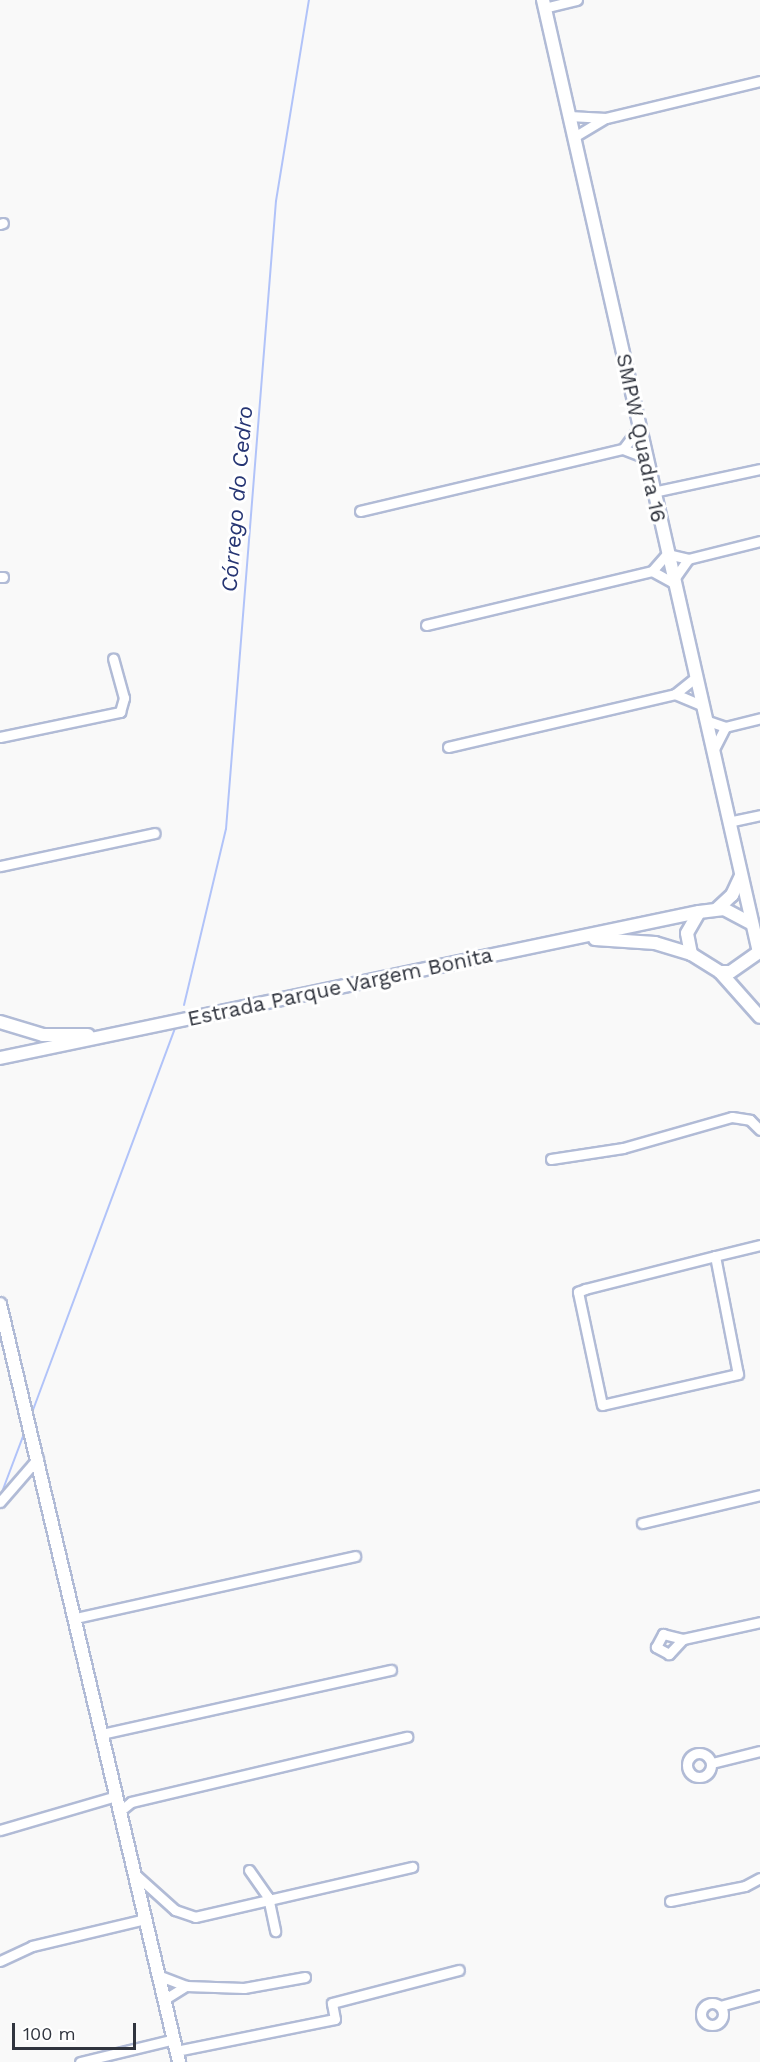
<!DOCTYPE html>
<meta charset="utf-8">
<style>
body{margin:0}
#map{position:relative;width:760px;height:2062px;overflow:hidden;background:#f9f9f9;font-family:"Work Sans",sans-serif}
div>[style]{position:absolute}
[style*='--x']{left:calc(var(--x)*1px);top:calc(var(--y)*1px);width:calc(var(--w)*1px);rotate:calc(var(--a)*1deg)}
.stream>*{height:2px;margin:-1px;padding:0 1px;transform-origin:1px;border-radius:1px;background:#b1c3f9}
.roads{filter:drop-shadow(2px 0 #b1bbd6) drop-shadow(-2px 0 #b1bbd6) drop-shadow(0 2px #b1bbd6) drop-shadow(0 -2px #b1bbd6)}
.street>*{height:9px;margin:-4.5px;padding:0 4.5px;transform-origin:4.5px;border-radius:4.5px;background:#fff}
.street>.ring{margin:-4.5px;padding:0;box-sizing:content-box;background:none;border:9px solid #fff;border-radius:50%}
.secondary>*{height:12px;margin:-6px;padding:0 6px;transform-origin:6px;border-radius:6px;background:#fff}
span{translate:-50% -50%;white-space:nowrap;text-align:center;line-height:1.15;-webkit-text-stroke:6px #fff;paint-order:stroke}
.street-label{font-size:21px;color:#30343e}
.water-label{font-size:22px;color:#263573;font-style:italic}
.scale{position:absolute;left:12px;top:2023px;width:124px;height:27px;box-sizing:border-box;border:3px solid #30343e;border-top:0;padding-left:8px;font-size:18px;line-height:21px;white-space:nowrap;color:#30343e;-webkit-text-stroke:4px #fff;paint-order:stroke}
</style>
<div id="map">
<div class="stream">
<i style="--x:184;--y:1005;--w:181;--a:-76.6"></i>
<i style="--x:226;--y:829;--w:630;--a:-85.45"></i>
<i style="--x:276;--y:201;--w:204;--a:-80.7"></i>
<i style="--x:33;--y:1410;--w:408;--a:-69.6"></i>
<i style="--x:2;--y:1492;--w:65;--a:-69.3"></i>
</div>
<div class="roads">
<div class="street">
<i style="--x:544;--y:8;--w:34;--a:-14"></i>
<i style="--x:569;--y:116;--w:37;--a:3"></i>
<i style="--x:606;--y:118;--w:158;--a:-13.5"></i>
<i style="--x:574;--y:137;--w:37;--a:-31"></i>
<i style="--x:0;--y:224;--w:3;--a:-18"></i>
<i style="--x:623;--y:449;--w:26;--a:-53"></i>
<i style="--x:653;--y:492;--w:109;--a:-12.1"></i>
<i style="--x:360;--y:511;--w:270;--a:-13.3"></i>
<i style="--x:623;--y:449;--w:25;--a:21"></i>
<i style="--x:652;--y:571;--w:23;--a:29"></i>
<i style="--x:672;--y:582;--w:28;--a:-55"></i>
<i style="--x:0;--y:577;--w:3;--a:0"></i>
<i style="--x:426;--y:625;--w:232;--a:-13.4"></i>
<i style="--x:652;--y:571;--w:23;--a:-49"></i>
<i style="--x:667;--y:554;--w:22;--a:13"></i>
<i style="--x:688;--y:559;--w:74;--a:-14"></i>
<i style="--x:675;--y:694;--w:28;--a:23"></i>
<i style="--x:705;--y:720;--w:21;--a:19"></i>
<i style="--x:725;--y:727;--w:36;--a:-14"></i>
<i style="--x:0;--y:737;--w:123;--a:-11.8"></i>
<i style="--x:120;--y:712;--w:15;--a:-74"></i>
<i style="--x:124;--y:698;--w:41;--a:-105.4"></i>
<i style="--x:448;--y:747;--w:233;--a:-13.1"></i>
<i style="--x:675;--y:694;--w:26;--a:-39"></i>
<i style="--x:713;--y:751;--w:27;--a:-63"></i>
<i style="--x:728;--y:822;--w:33;--a:-12"></i>
<i style="--x:0;--y:866;--w:158;--a:-12"></i>
<i style="--x:551;--y:1159;--w:73;--a:-8.7"></i>
<i style="--x:623;--y:1148;--w:113;--a:-15.9"></i>
<i style="--x:732;--y:1117;--w:18;--a:9"></i>
<i style="--x:750;--y:1120;--w:14;--a:45"></i>
<i style="--x:715;--y:1256;--w:120;--a:79"></i>
<i style="--x:738;--y:1374;--w:139;--a:167.2"></i>
<i style="--x:602;--y:1405;--w:116;--a:-102"></i>
<i style="--x:578;--y:1292;--w:8;--a:-23"></i>
<i style="--x:585;--y:1289;--w:134;--a:-14.2"></i>
<i style="--x:715;--y:1256;--w:46;--a:-13.7"></i>
<i style="--x:0;--y:1502;--w:58;--a:-49.2"></i>
<i style="--x:642;--y:1523;--w:121;--a:-13.3"></i>
<i style="--x:76;--y:1618;--w:286;--a:-12.5"></i>
<i style="--x:683;--y:1639;--w:21;--a:133"></i>
<i style="--x:669;--y:1654;--w:15;--a:-152"></i>
<i style="--x:656;--y:1647;--w:15;--a:-62"></i>
<i style="--x:663;--y:1634;--w:21;--a:14"></i>
<i style="--x:683;--y:1639;--w:79;--a:-12.4"></i>
<i style="--x:102;--y:1734;--w:296;--a:-12.5"></i>
<i class="ring" style="left:687px;top:1753px;width:15px;height:15px"></i>
<i style="--x:712;--y:1763;--w:49;--a:-14"></i>
<i style="--x:120;--y:1811;--w:14;--a:-39"></i>
<i style="--x:131;--y:1802;--w:284;--a:-13.3"></i>
<i style="--x:0;--y:1830;--w:121;--a:-16.3"></i>
<i style="--x:249;--y:1870;--w:33;--a:55"></i>
<i style="--x:268;--y:1897;--w:35;--a:78"></i>
<i style="--x:135;--y:1874;--w:54;--a:42"></i>
<i style="--x:175;--y:1910;--w:21;--a:19"></i>
<i style="--x:195;--y:1917;--w:223;--a:-13"></i>
<i style="--x:670;--y:1901;--w:76;--a:-11.3"></i>
<i style="--x:745;--y:1886;--w:17;--a:-28"></i>
<i style="--x:0;--y:1961;--w:35;--a:-25"></i>
<i style="--x:32;--y:1946;--w:116;--a:-13.4"></i>
<i style="--x:160;--y:1976;--w:28;--a:21"></i>
<i style="--x:186;--y:1986;--w:58;--a:2"></i>
<i style="--x:244;--y:1988;--w:62;--a:-10.2"></i>
<i style="--x:165;--y:1999;--w:25;--a:-32"></i>
<i class="ring" style="left:701px;top:2003px;width:13px;height:13px"></i>
<i style="--x:720;--y:2006;--w:41;--a:-15.4"></i>
<i style="--x:176;--y:2051;--w:162;--a:-11.4"></i>
<i style="--x:335;--y:2019;--w:16;--a:-101"></i>
<i style="--x:332;--y:2003;--w:131;--a:-14.6"></i>
<i style="--x:80;--y:2062;--w:97;--a:-13.7"></i>
</div>
<div class="secondary">
<i style="--x:543;--y:0;--w:976;--a:77.22"></i>
<i style="--x:759;--y:952;--w:35;--a:145"></i>
<i style="--x:730;--y:972;--w:10;--a:180"></i>
<i style="--x:720;--y:972;--w:34;--a:-148"></i>
<i style="--x:691;--y:954;--w:21;--a:-101"></i>
<i style="--x:687;--y:933;--w:24;--a:-60"></i>
<i style="--x:699;--y:912;--w:25;--a:-7"></i>
<i style="--x:724;--y:909;--w:32;--a:28"></i>
<i style="--x:717;--y:909;--w:21;--a:-43"></i>
<i style="--x:732;--y:895;--w:21;--a:-65"></i>
<i style="--x:595;--y:939;--w:60;--a:3.8"></i>
<i style="--x:655;--y:943;--w:38;--a:17"></i>
<i style="--x:720;--y:972;--w:60;--a:48.4"></i>
<i style="--x:0;--y:1022;--w:45;--a:16.8"></i>
<i style="--x:43;--y:1035;--w:45;--a:0"></i>
<i style="--x:0;--y:1058;--w:714;--a:-11.8"></i>
<i style="--x:0;--y:1304;--w:779;--a:76.71"></i>
</div>
</div>
<div class="street-label">
<span style="left:641px;top:438px;rotate:78deg">SMPW Quadra 16</span>
<span style="left:340px;top:987px;rotate:-12deg">Estrada Parque Vargem Bonita</span>
</div>
<div class="water-label">
<span style="left:237px;top:499px;rotate:-85deg">Córrego do Cedro</span>
</div>
<div class="scale">100 m</div>
</div>
